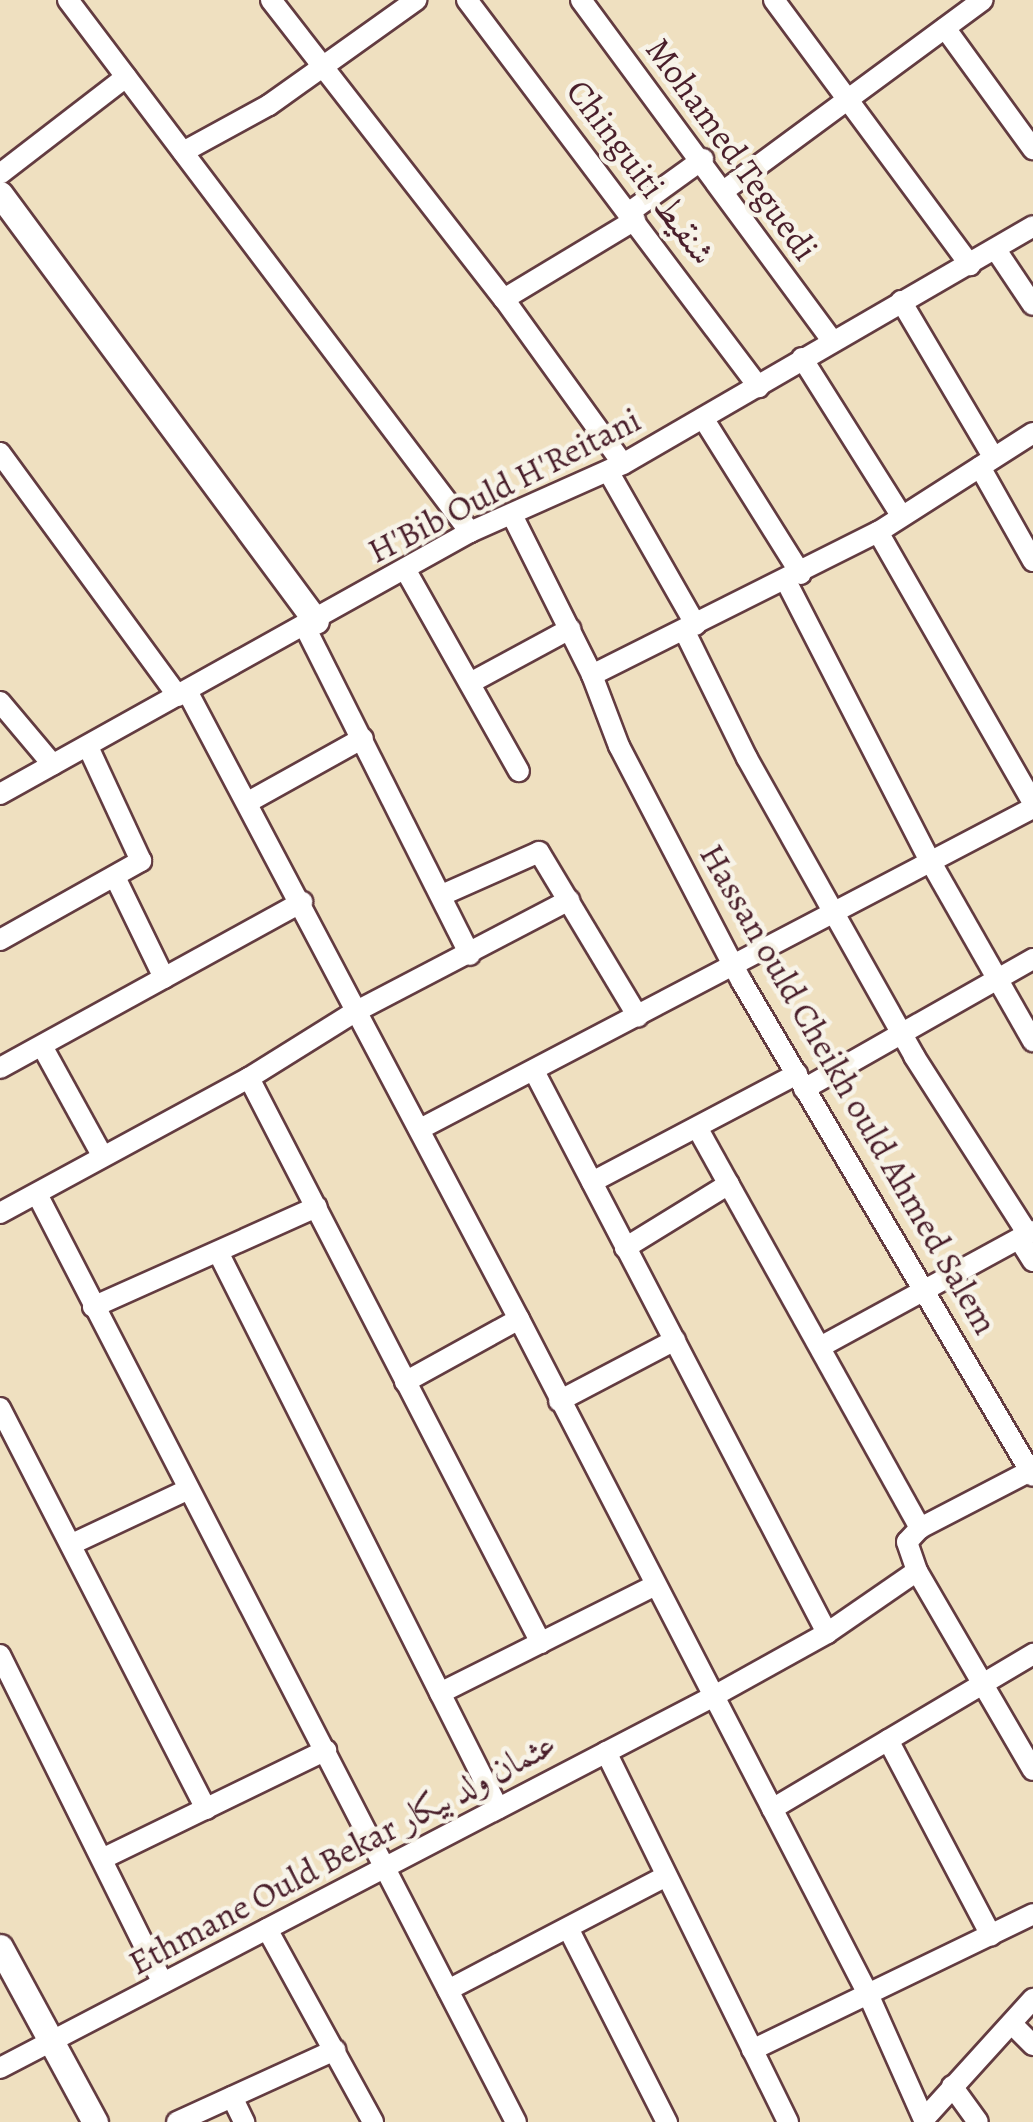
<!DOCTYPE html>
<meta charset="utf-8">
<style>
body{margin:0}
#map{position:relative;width:1033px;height:2122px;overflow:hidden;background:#efe0c0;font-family:Alegreya,Amiri,serif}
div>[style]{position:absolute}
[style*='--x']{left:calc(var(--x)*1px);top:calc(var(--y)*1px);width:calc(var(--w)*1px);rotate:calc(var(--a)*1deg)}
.roads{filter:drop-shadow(2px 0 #633c41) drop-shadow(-2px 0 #633c41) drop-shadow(0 2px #633c41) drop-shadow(0 -2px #633c41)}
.minor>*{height:20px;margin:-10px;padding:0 10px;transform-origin:10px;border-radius:10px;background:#fff}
.tertiary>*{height:25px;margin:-12.5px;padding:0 12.5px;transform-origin:12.5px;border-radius:12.5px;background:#fff}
span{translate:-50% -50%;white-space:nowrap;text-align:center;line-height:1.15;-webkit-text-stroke:9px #f7f3e8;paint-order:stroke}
.street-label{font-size:35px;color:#4a1f2b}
</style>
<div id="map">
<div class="roads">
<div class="minor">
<i style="--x:68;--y:0;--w:667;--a:52.92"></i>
<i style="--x:271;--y:0;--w:379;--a:52.1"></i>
<i style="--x:504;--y:299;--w:203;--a:54.2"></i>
<i style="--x:467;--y:0;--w:485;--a:53"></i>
<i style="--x:581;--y:0;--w:420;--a:53.6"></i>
<i style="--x:774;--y:0;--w:330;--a:53.5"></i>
<i style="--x:945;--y:28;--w:150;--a:54"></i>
<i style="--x:183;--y:152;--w:98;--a:-28.7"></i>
<i style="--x:269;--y:105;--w:181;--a:-35.5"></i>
<i style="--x:0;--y:174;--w:159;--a:-37.6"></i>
<i style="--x:725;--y:190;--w:320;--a:-36.4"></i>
<i style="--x:631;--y:211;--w:89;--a:-35.8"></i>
<i style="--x:996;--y:250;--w:66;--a:56.1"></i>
<i style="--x:504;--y:299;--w:153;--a:-31.1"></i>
<i style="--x:901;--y:301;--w:182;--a:59.4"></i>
<i style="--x:802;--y:358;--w:186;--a:57.8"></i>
<i style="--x:703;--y:418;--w:184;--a:57.9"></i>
<i style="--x:1033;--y:433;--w:184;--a:147.4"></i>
<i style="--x:878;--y:532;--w:312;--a:60.2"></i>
<i style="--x:0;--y:453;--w:301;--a:53.8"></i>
<i style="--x:980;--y:467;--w:108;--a:60.6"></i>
<i style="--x:608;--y:471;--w:177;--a:60.3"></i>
<i style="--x:512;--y:515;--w:179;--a:63.4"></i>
<i style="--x:592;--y:675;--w:76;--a:69.2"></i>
<i style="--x:619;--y:746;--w:266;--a:62.5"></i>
<i style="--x:742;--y:982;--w:573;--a:59.5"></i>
<i style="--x:405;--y:569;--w:232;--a:60.6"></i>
<i style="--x:786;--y:581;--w:313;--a:62.8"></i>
<i style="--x:929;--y:859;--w:210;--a:60.3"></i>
<i style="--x:305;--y:627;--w:367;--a:63.3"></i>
<i style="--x:684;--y:630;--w:143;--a:63.8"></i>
<i style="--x:747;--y:758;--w:342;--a:60.7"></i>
<i style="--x:914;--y:1056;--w:211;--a:57.4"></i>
<i style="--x:592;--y:675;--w:320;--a:-26.6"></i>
<i style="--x:470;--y:683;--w:114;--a:-28.4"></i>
<i style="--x:187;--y:691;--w:710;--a:62.14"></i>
<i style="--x:519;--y:1319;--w:760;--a:62.66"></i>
<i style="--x:868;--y:1994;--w:140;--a:66"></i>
<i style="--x:0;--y:702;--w:82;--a:49.9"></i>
<i style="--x:0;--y:794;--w:538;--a:-29.14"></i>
<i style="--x:470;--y:532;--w:167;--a:-24"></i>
<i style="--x:623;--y:464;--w:474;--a:-30.1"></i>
<i style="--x:250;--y:801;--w:129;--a:-29.1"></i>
<i style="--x:116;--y:879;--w:110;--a:64.1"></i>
<i style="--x:442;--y:895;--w:106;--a:-23.9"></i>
<i style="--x:539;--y:852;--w:192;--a:59"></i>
<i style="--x:0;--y:940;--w:162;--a:-29.3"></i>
<i style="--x:141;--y:861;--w:126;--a:-114.9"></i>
<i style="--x:42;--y:1046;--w:124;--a:61.2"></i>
<i style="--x:0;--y:1068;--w:345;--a:-28.8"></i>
<i style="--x:534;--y:1071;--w:634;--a:62.46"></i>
<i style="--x:249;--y:1078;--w:636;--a:62.67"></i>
<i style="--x:804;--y:1089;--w:263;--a:-29.6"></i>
<i style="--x:420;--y:1129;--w:692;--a:-27.64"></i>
<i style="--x:698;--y:1129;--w:457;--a:60.9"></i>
<i style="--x:592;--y:1182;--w:232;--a:-27.8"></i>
<i style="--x:37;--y:1194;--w:1044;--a:62.7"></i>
<i style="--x:0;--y:1213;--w:283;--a:-28.5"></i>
<i style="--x:249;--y:1078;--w:123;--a:-32"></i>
<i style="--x:353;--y:1013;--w:244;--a:-27.6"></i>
<i style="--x:1019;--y:1239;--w:26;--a:58"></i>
<i style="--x:625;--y:1248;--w:122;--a:-31.6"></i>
<i style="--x:218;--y:1252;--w:623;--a:63.27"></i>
<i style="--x:93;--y:1307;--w:245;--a:-24.1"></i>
<i style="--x:822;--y:1346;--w:240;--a:-28.6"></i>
<i style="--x:405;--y:1382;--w:130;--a:-28.9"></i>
<i style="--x:559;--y:1401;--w:131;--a:-27.7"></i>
<i style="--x:0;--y:1408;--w:451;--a:62.8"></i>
<i style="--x:1030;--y:1471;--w:124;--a:152.6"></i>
<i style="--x:920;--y:1528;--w:19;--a:133"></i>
<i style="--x:907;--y:1542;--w:31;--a:71"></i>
<i style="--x:917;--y:1571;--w:230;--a:59.8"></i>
<i style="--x:72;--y:1544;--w:127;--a:-25.2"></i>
<i style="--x:0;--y:1655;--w:366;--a:63.6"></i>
<i style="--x:440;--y:1693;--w:241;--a:-26.6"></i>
<i style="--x:888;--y:1740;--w:221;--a:62.2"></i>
<i style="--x:606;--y:1752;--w:412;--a:63.8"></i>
<i style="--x:772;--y:1809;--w:304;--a:-30.7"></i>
<i style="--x:104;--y:1858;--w:247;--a:-25.9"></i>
<i style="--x:267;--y:1929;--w:220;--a:61.2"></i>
<i style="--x:569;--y:1930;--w:216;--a:63"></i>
<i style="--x:448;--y:1990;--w:246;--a:-27.6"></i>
<i style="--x:1012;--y:2024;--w:30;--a:45"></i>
<i style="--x:752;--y:2050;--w:312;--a:-25.8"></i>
<i style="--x:0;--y:2068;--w:805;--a:-27.52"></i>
<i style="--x:714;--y:1696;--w:129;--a:-29.1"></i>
<i style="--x:827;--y:1633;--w:109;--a:-34.6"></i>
<i style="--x:952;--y:2086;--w:44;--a:54.2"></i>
<i style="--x:232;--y:2097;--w:28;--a:64"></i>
<i style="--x:925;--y:2118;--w:161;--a:-47.8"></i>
<i style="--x:177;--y:2122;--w:174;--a:-24.5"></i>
</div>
<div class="tertiary">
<i style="--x:0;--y:194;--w:531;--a:53.5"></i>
<i style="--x:0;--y:1947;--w:199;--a:61.5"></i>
</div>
</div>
<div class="street-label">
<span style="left:732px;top:149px;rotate:54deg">Mohamed Teguedi</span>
<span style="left:641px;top:172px;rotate:53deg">Chinguiti شنقيط</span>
<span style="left:504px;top:485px;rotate:-27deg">H'Bib Ould H'Reitani</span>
<span style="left:849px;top:1089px;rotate:60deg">Hassan ould Cheikh ould Ahmed Salem</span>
<span style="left:342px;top:1853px;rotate:-28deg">Ethmane Ould Bekar عثمان ولد بيكار</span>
</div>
</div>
